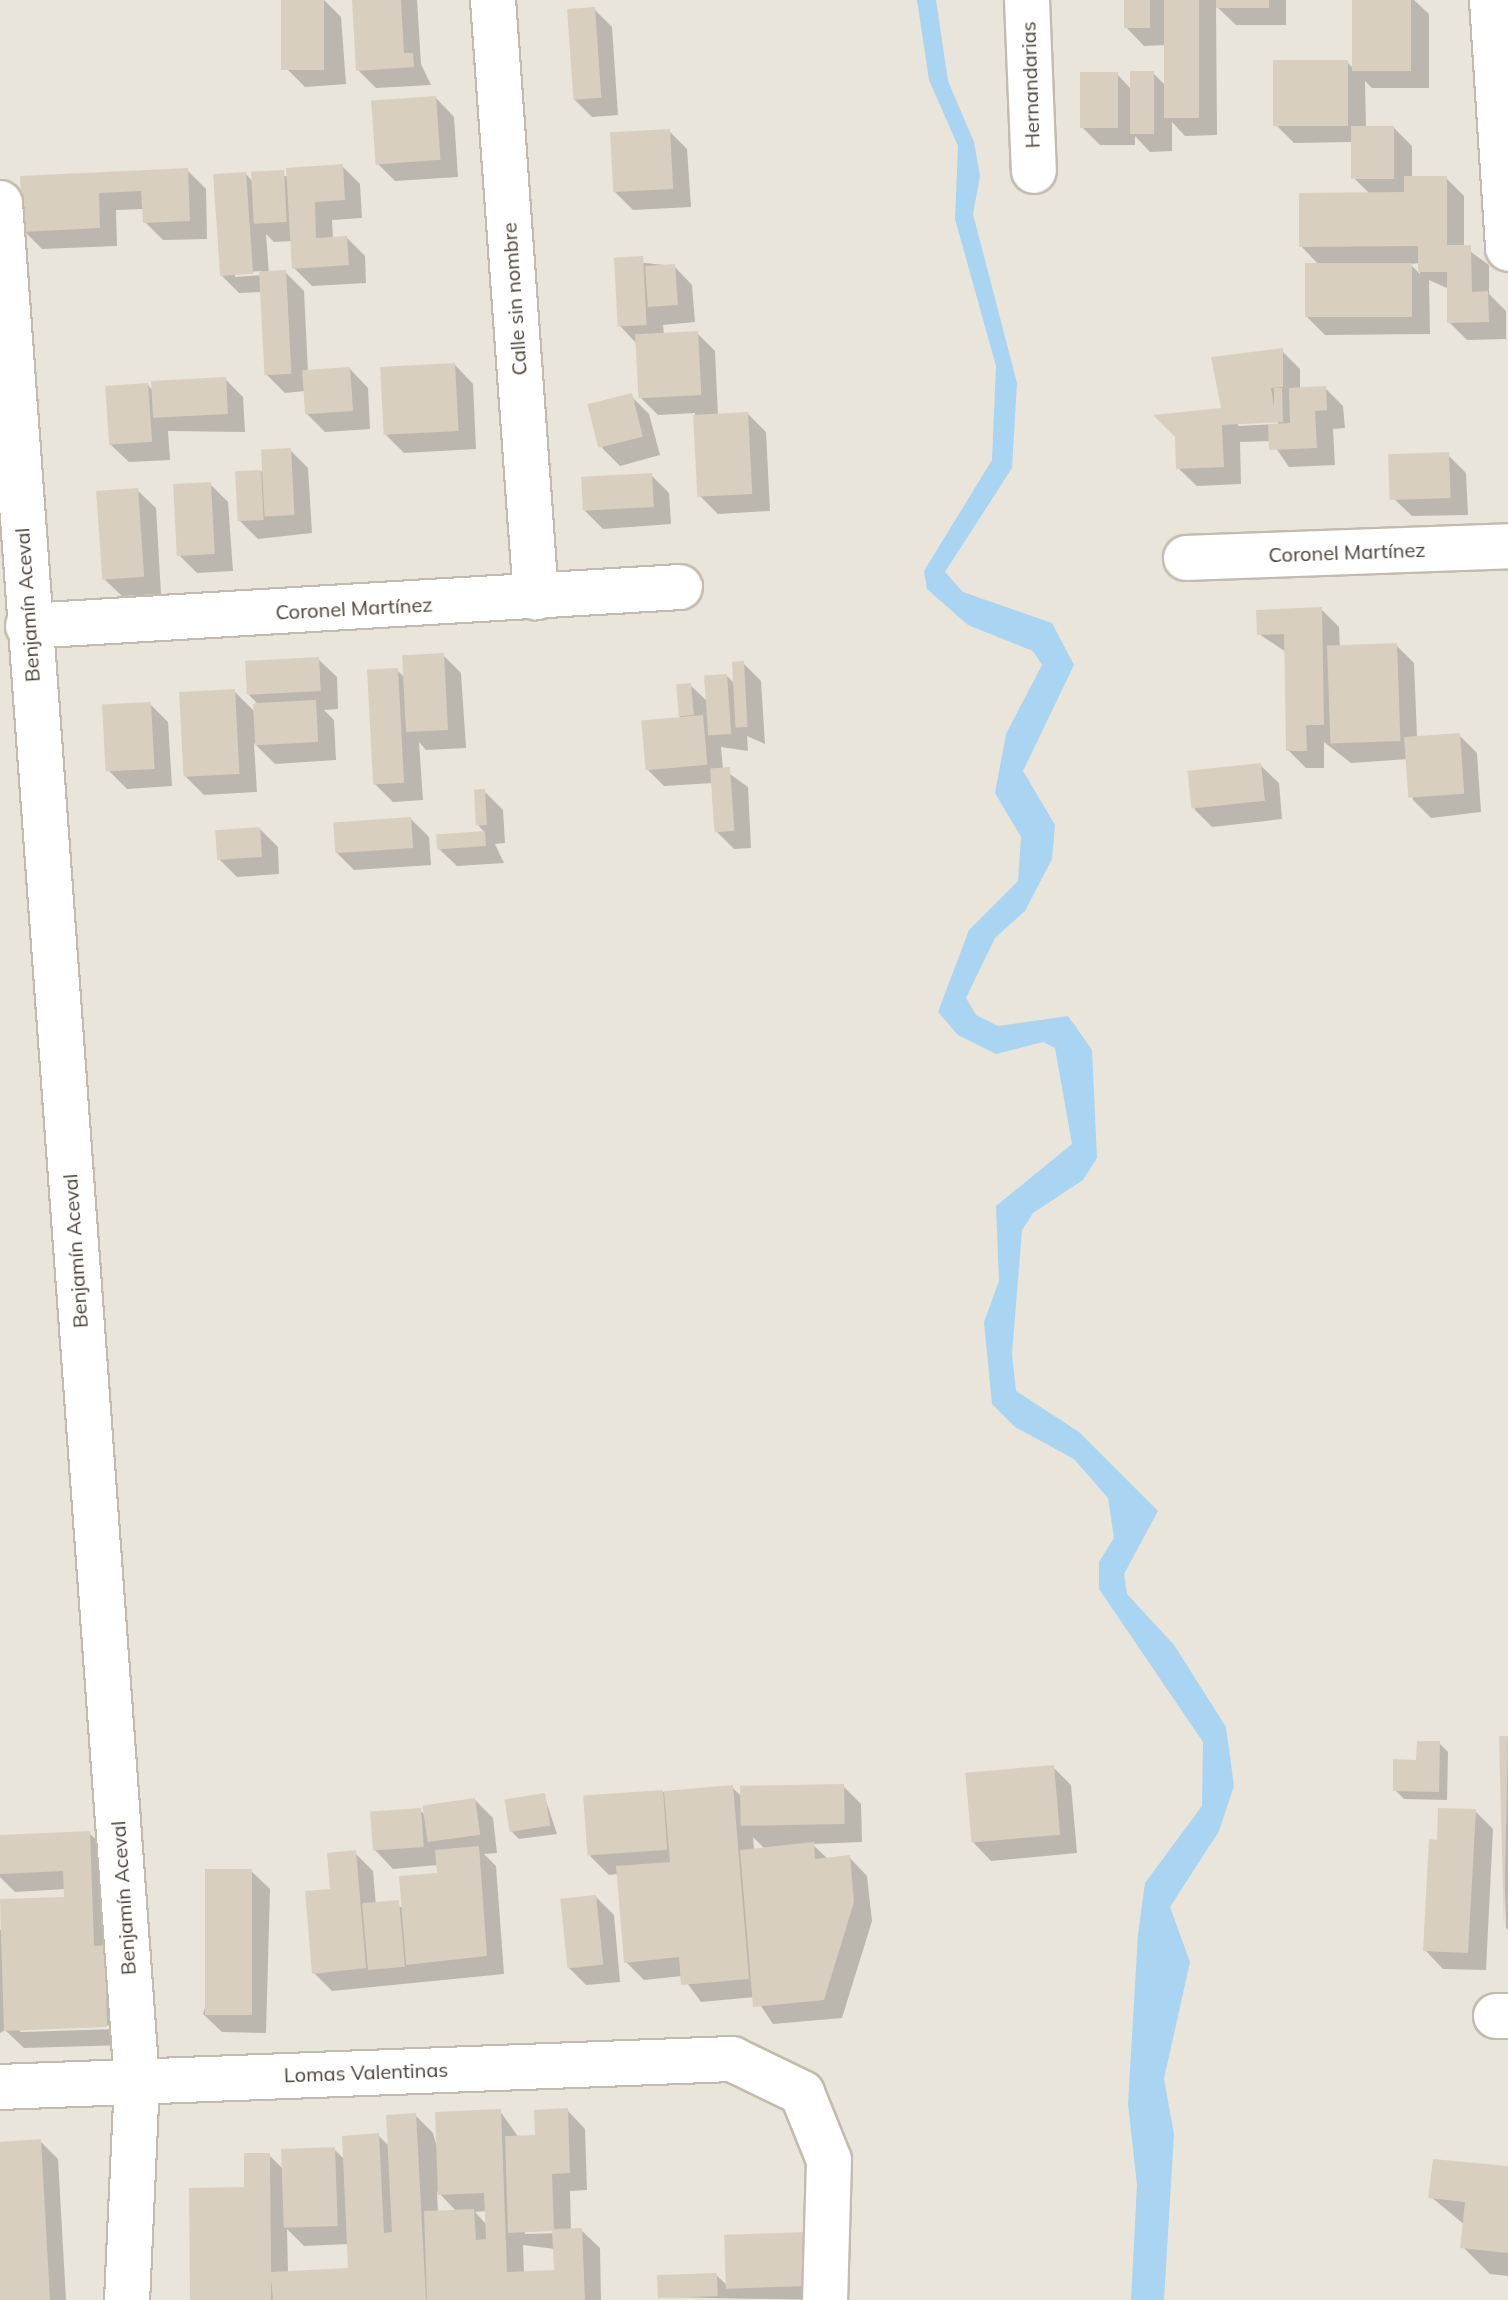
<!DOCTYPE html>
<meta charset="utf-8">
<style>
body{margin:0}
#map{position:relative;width:1508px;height:2300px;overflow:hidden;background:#f6f3ec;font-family:Mulish,sans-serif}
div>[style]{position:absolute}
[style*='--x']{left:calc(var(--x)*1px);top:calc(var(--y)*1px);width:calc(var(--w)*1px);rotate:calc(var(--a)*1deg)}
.residential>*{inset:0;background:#eae5da;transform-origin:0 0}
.water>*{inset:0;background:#a9d4f2}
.shadow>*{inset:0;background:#0003}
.building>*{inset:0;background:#d8cfc1;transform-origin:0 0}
.roads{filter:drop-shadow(2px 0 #c2bbae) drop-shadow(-2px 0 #c2bbae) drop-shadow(0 2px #c2bbae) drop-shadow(0 -2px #c2bbae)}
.street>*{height:44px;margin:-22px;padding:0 22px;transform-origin:22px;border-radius:22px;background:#fff}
span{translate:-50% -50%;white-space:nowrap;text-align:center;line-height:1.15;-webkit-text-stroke:6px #fff;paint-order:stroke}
.street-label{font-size:20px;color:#4b4439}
</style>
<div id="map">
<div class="residential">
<i style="left:0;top:0;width:1508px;height:2300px"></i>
</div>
<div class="water">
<i style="clip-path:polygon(917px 0,936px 0,948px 81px,974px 142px,980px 176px,973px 214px,1017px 383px,1012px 468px,945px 572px,963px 592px,1052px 623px,1074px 665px,1023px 771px,1055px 825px,1052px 859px,1025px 911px,995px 938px,966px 998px,976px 1015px,998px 1026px,1068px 1016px,1092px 1050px,1097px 1158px,1083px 1180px,1033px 1213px,1022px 1230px,1012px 1354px,1016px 1391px,1079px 1432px,1158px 1511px,1124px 1574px,1127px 1594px,1174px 1645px,1226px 1727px,1234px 1786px,1219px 1831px,1170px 1907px,1190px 1962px,1164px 2079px,1174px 2134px,1164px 2300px,1131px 2300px,1137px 2185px,1128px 2104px,1138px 1934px,1145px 1883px,1202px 1806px,1203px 1742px,1099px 1589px,1099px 1562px,1114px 1538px,1108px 1498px,1074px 1459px,1015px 1427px,992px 1404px,984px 1322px,999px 1281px,996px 1206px,1072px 1144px,1055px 1048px,1043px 1042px,996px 1054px,958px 1035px,938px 1012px,969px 930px,1018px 881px,1021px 837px,995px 793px,1006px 734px,1042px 665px,1033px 651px,968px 625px,927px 589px,924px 571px,992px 460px,996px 366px,955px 219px,958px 146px,929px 80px)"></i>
</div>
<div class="shadow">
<i style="clip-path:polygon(299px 0,324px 0,341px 17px,346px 84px,305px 87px,287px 69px)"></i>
<i style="clip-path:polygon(354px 0,417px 0,421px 64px,431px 85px,376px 88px,358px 70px)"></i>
<i style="clip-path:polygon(1126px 0,1286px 0,1286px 25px,1236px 25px,1216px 6px,1217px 135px,1185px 136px,1172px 122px,1172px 151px,1150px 152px,1135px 136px,1135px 145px,1100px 145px,1082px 127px,1117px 74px,1132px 90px,1153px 73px,1166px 86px,1166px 45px,1144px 46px,1126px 27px)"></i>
<i style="clip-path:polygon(evenodd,1354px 0,1414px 0,1429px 14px,1429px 88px,1372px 88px,1365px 81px,1366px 128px,1394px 128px,1412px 146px,1412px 178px,1446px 178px,1464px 196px,1464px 247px,1489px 265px,1489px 294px,1506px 311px,1506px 339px,1467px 340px,1449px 322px,1449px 289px,1429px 280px,1430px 334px,1325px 335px,1307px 317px,1320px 266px,1301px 246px,1370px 194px,1354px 178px,1353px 142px,1294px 143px,1276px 125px,1347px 62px,1354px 69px,1354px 0,1420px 263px,1420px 274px,1410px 264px,1420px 263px)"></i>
<i style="clip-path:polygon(594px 9px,612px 27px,618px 115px,592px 117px,574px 99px)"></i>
<i style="clip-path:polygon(436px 98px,454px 117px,458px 177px,395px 181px,377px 163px)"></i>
<i style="clip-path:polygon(669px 131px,687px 149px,691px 207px,633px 210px,615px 192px)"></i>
<i style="clip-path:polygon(evenodd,342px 166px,360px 184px,362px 218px,332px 220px,333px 239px,347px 238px,365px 256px,366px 283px,312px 286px,294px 268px,292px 241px,274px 242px,266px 234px,269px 274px,285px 272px,304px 291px,308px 372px,350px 369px,368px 388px,370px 429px,325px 432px,307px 414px,305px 391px,285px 393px,267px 375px,262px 292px,239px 293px,221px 275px,246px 174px,253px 182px,342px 166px,262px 271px,263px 275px,235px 277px,235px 273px,262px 271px)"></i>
<i style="clip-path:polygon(187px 170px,206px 189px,207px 239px,163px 240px,145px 222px,144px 209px,116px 210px,117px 246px,42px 249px,24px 231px,22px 178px)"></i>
<i style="clip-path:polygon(616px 260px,674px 266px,692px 285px,695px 322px,663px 325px,664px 334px,697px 333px,715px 351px,718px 416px,748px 414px,766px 432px,770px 511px,718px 514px,700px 496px,695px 413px,658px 415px,640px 397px,637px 344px,620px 326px)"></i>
<i style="clip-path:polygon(evenodd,1282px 351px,1300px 369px,1300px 389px,1325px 388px,1343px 406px,1345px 428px,1333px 429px,1335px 465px,1289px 467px,1271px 441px,1240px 442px,1241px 484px,1197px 486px,1178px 468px,1282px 351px,1278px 420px,1278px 424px,1238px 426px,1238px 422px,1278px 420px)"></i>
<i style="clip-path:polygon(455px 365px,473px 384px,476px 449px,404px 453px,386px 435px)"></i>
<i style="clip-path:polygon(225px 379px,243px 397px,245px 432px,168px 431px,170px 460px,129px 462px,110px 444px,148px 385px,153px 391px)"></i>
<i style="clip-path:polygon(631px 396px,649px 414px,660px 455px,620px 466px,602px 448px)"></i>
<i style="clip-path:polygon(290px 450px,308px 468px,312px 533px,258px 539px,240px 521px,237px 473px,265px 471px)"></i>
<i style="clip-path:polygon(1448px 455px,1466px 473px,1468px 515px,1412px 516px,1393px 498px)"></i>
<i style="clip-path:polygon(651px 475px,669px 493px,671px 524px,603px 529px,585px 511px)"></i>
<i style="clip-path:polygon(210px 484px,228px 502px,233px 571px,197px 573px,179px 555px)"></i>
<i style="clip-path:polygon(137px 490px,156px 508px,161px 594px,122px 596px,103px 578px)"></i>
<i style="clip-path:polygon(1321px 609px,1339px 627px,1340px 648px,1396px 645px,1414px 663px,1417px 737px,1459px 735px,1477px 753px,1481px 812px,1431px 818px,1413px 800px,1409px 759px,1351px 763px,1324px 742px,1324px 768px,1306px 768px,1288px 750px,1286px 652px,1259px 634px)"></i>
<i style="clip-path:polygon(443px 655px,461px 673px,466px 748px,426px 750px,419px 742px,423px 800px,393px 802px,375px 784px,397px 670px,405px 678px)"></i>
<i style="clip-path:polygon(318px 659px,337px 677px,338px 709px,324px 710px,334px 720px,336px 760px,275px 764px,254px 743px,257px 792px,204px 795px,186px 777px,234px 691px,255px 712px,259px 705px,249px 695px)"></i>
<i style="clip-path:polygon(743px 663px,761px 681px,765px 744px,747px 736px,748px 751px,721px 747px,723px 769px,748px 787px,751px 848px,734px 849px,716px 831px,713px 783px,664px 786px,646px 768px,680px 719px,678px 686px,690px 685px,708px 702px,727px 676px,736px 685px)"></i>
<i style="clip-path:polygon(150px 704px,168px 722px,172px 786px,127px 789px,109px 771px)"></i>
<i style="clip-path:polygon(1260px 765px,1279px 783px,1282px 819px,1212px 827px,1194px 809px)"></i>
<i style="clip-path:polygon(484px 791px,503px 810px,505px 843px,495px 844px,504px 863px,457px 866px,438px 848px,438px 836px,485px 833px,478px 825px)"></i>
<i style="clip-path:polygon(411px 819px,429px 837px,431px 865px,354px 870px,336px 852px)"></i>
<i style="clip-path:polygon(260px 829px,278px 847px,279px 874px,237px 877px,219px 859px)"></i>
<i style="clip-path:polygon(1501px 1738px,1508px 1738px,1508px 1930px,1506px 1928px)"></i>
<i style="clip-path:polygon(1439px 1743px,1448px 1752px,1447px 1800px,1404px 1799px,1395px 1790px)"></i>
<i style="clip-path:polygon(1053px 1767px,1071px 1785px,1077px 1853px,991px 1861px,973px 1842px)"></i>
<i style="clip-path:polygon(evenodd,843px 1786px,861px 1804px,862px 1842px,812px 1844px,828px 1859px,849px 1857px,867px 1876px,872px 1921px,842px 2018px,773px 2024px,755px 1997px,701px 2002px,682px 1976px,644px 1980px,626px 1962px,618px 1874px,609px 1875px,590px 1856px,662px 1792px,732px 1787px,742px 1797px,843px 1786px,753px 1837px,765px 1849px,754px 1850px,753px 1837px)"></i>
<i style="clip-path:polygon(544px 1795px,557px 1834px,519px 1839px,511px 1831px)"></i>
<i style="clip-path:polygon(475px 1800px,493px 1818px,497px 1853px,484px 1854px,496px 1866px,504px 1974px,332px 1991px,314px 1973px,332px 1891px,355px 1853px,373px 1871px,376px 1906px,402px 1907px,439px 1875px,438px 1865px,393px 1869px,375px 1850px,420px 1810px,425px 1815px)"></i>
<i style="clip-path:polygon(1475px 1811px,1493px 1829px,1486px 1970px,1443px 1969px,1425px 1950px,1438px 1842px)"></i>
<i style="clip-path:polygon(evenodd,89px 1833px,108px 1851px,125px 2045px,24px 2048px,5px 2030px,0 2033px,0 1930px,66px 1898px,66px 1889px,15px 1892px,0 1877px,0 1837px,89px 1833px,117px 2025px,117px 2029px,20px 2032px,20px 2028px,117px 2025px)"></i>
<i style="clip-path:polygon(251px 1871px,270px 1889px,266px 2033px,222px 2032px,203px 2014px)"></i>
<i style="clip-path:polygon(596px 1897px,614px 1915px,620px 1982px,586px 1985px,568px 1967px)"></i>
<i style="clip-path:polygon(evenodd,567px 2110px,585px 2129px,587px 2190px,570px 2191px,571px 2231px,581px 2230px,600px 2248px,601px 2300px,192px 2300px,269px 2155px,284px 2170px,334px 2149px,345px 2160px,378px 2135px,390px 2147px,415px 2115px,433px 2133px,439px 2155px,500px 2111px,519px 2138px,537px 2137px,567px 2110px,437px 2191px,457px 2212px,438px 2213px,437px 2191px,567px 2110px,487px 2211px,487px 2225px,475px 2212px,487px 2211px,567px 2110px,287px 2229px,304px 2246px,349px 2244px,350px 2270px,288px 2273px,287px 2229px,567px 2110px,562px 2229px,562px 2233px,525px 2234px,525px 2230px,562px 2229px,567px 2110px,523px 2245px,555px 2249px,556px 2271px,524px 2273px,523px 2245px)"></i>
<i style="clip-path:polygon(40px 2141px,58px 2159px,66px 2300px,0 2300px,0 2144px)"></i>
<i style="clip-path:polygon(1508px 2168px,1508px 2276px,1490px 2274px,1463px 2247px,1465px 2225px,1431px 2197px)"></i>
<i style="clip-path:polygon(805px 2234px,825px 2300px,660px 2297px,716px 2275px,728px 2286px)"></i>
</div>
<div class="building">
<i style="left:281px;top:0;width:43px;height:70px"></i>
<i style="clip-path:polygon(352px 0,401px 0,404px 53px,413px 53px,414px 67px,356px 71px)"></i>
<i style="left:1124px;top:0;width:26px;height:28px"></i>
<i style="left:1164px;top:0;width:35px;height:118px"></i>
<i style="left:1216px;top:0;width:53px;height:8px"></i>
<i style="left:1352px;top:0;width:59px;height:71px"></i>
<i style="left:595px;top:7px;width:91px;height:28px;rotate:86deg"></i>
<i style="left:1273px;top:60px;width:75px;height:66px"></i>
<i style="left:1130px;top:71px;width:24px;height:63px"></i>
<i style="left:1118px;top:72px;width:56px;height:38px;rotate:90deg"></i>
<i style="left:436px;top:96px;width:64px;height:65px;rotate:86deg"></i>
<i style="left:1351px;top:126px;width:43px;height:53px"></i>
<i style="left:670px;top:129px;width:60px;height:60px;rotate:87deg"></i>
<i style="clip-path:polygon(343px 164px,345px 200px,315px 202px,316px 238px,347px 236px,349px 265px,292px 269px,286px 168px)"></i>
<i style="clip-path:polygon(188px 168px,190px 221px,143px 223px,141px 191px,99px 193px,100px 228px,22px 232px,20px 176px)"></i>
<i style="left:284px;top:170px;width:52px;height:33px;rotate:87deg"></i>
<i style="left:246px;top:172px;width:102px;height:33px;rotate:86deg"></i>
<i style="clip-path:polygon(1404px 176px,1447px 176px,1447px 245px,1471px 245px,1472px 292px,1488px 291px,1489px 322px,1447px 323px,1447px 272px,1418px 272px,1418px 246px,1299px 247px,1299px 193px,1404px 192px)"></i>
<i style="left:643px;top:256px;width:69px;height:29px;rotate:87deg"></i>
<i style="left:1412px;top:263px;width:54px;height:107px;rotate:90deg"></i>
<i style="left:675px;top:264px;width:41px;height:30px;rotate:86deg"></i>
<i style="left:286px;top:270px;width:104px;height:27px;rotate:87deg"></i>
<i style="left:698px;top:331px;width:64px;height:63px;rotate:87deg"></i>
<i style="clip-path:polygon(1283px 348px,1283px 387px,1271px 388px,1274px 407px,1274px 388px,1282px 388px,1283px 422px,1222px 425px,1224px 467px,1176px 469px,1175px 437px,1153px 415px,1221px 408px,1211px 357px)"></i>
<i style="left:455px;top:363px;width:68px;height:75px;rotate:87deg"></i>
<i style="left:350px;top:367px;width:44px;height:48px;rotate:86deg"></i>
<i style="left:226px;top:377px;width:37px;height:75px;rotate:87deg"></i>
<i style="left:148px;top:383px;width:59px;height:43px;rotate:86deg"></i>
<i style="clip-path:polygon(1326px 386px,1327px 410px,1315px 411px,1317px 448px,1269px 450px,1268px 424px,1290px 423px,1289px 388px)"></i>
<i style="left:632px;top:393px;width:45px;height:46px;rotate:76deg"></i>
<i style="left:748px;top:412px;width:82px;height:55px;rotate:87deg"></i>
<i style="left:291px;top:448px;width:67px;height:30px;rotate:87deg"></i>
<i style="left:1449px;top:452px;width:46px;height:61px;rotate:88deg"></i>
<i style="left:261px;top:470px;width:50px;height:26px;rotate:87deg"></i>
<i style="left:652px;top:473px;width:34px;height:71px;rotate:87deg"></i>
<i style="left:211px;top:482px;width:72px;height:38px;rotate:87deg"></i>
<i style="left:138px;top:488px;width:89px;height:42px;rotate:86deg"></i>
<i style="clip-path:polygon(1322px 607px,1324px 725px,1306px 725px,1307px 751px,1286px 751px,1284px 634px,1257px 635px,1256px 610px)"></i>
<i style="left:1397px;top:643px;width:98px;height:70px;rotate:88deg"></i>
<i style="left:444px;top:653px;width:77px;height:42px;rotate:87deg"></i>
<i style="left:319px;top:657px;width:34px;height:74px;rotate:87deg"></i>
<i style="left:744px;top:661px;width:66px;height:12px;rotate:87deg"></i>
<i style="left:398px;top:668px;width:115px;height:31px;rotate:87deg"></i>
<i style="left:727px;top:674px;width:60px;height:23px;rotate:86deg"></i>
<i style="left:691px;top:683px;width:32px;height:15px;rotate:85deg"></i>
<i style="left:235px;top:689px;width:85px;height:56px;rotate:87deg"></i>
<i style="left:316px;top:700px;width:42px;height:63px;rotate:87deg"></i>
<i style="left:151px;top:702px;width:67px;height:49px;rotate:87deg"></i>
<i style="left:703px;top:715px;width:50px;height:62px;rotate:85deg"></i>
<i style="left:1460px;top:733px;width:61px;height:56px;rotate:86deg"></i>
<i style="left:1261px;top:763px;width:38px;height:74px;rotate:84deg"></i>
<i style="left:730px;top:767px;width:64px;height:20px;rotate:86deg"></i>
<i style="left:485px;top:789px;width:36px;height:11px;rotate:87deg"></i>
<i style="left:411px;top:817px;width:31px;height:78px;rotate:86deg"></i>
<i style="left:260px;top:827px;width:30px;height:45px;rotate:86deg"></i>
<i style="left:485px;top:831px;width:15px;height:49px;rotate:86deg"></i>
<i style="clip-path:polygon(1499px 1736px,1508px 1736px,1504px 1929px)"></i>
<i style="clip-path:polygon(1417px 1741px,1440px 1741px,1439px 1792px,1393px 1791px,1393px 1759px,1416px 1760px)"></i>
<i style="left:1054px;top:1765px;width:70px;height:89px;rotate:85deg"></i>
<i style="left:844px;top:1784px;width:40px;height:104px;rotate:89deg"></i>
<i style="clip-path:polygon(733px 1785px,749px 1979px,681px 1985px,679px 1957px,624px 1963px,616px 1866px,670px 1862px,664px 1791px)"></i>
<i style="left:663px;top:1790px;width:60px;height:80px;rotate:86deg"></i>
<i style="left:545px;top:1793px;width:33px;height:41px;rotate:81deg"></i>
<i style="left:475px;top:1798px;width:37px;height:53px;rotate:82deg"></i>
<i style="left:421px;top:1808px;width:39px;height:51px;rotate:86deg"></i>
<i style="clip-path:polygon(1438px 1808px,1476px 1809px,1468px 1953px,1423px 1951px,1429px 1839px,1437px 1840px)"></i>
<i style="clip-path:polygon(90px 1831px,94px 1946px,105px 1945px,107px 2027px,4px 2031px,0 1899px,64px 1897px,63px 1871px,0 1874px,0 1835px)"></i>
<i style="clip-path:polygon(814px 1842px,815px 1859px,850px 1855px,854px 1902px,824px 2000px,753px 2007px,740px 1850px)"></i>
<i style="clip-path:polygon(479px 1846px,487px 1956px,406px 1965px,399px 1876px,437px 1873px,435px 1850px)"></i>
<i style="clip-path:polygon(356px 1850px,366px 1968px,312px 1974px,305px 1891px,330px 1889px,327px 1853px)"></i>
<i style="left:205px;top:1869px;width:47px;height:146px"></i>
<i style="left:596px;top:1895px;width:70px;height:36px;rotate:84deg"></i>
<i style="left:399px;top:1900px;width:67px;height:37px;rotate:85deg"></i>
<i style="clip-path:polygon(568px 2108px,570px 2173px,552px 2174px,554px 2229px,582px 2228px,585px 2300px,427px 2300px,424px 2211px,474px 2209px,476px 2240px,486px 2239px,484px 2193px,438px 2195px,435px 2112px,501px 2109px,507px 2272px,554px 2270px,552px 2231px,508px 2233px,505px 2136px,535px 2135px,534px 2110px)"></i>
<i style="clip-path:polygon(416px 2113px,426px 2300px,273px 2300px,271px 2278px,271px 2300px,190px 2300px,189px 2188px,244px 2187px,244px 2153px,270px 2153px,271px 2272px,348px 2268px,342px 2136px,379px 2133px,384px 2233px,392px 2232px,386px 2115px)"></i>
<i style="clip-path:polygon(41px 2139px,50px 2300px,0 2300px,0 2142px)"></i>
<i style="left:335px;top:2147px;width:79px;height:54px;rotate:88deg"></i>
<i style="clip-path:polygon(1433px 2159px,1508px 2166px,1508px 2253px,1460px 2248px,1465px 2202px,1428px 2198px)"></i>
<i style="left:806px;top:2232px;width:54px;height:82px;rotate:88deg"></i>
<i style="left:717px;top:2273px;width:23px;height:60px;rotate:88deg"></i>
</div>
<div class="roads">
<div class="street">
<i style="--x:493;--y:0;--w:599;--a:85.88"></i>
<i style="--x:1027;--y:0;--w:171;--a:87.7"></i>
<i style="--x:1492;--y:0;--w:249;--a:86.3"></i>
<i style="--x:0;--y:203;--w:1883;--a:85.83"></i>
<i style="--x:137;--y:2081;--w:219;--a:92.6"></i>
<i style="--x:1186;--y:558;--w:322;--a:-2.1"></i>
<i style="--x:28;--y:626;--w:653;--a:-3.42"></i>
<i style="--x:1496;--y:2016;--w:12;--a:0"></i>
<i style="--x:0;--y:2087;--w:733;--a:-2.19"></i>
<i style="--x:732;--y:2059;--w:78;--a:25.9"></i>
<i style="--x:802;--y:2093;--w:72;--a:68.1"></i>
<i style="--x:829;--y:2160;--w:140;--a:91.6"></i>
</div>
</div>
<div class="street-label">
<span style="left:1030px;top:85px;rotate:-92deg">Hernandarias</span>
<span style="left:514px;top:299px;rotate:-94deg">Calle sin nombre</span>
<span style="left:1347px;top:552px;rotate:-2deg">Coronel Martínez</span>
<span style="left:27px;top:605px;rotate:-94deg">Benjamín Aceval</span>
<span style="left:354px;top:608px;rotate:-3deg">Coronel Martínez</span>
<span style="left:75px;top:1251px;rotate:-94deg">Benjamín Aceval</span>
<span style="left:123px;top:1898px;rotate:-94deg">Benjamín Aceval</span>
<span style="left:366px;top:2072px;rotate:-2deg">Lomas Valentinas</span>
</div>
</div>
